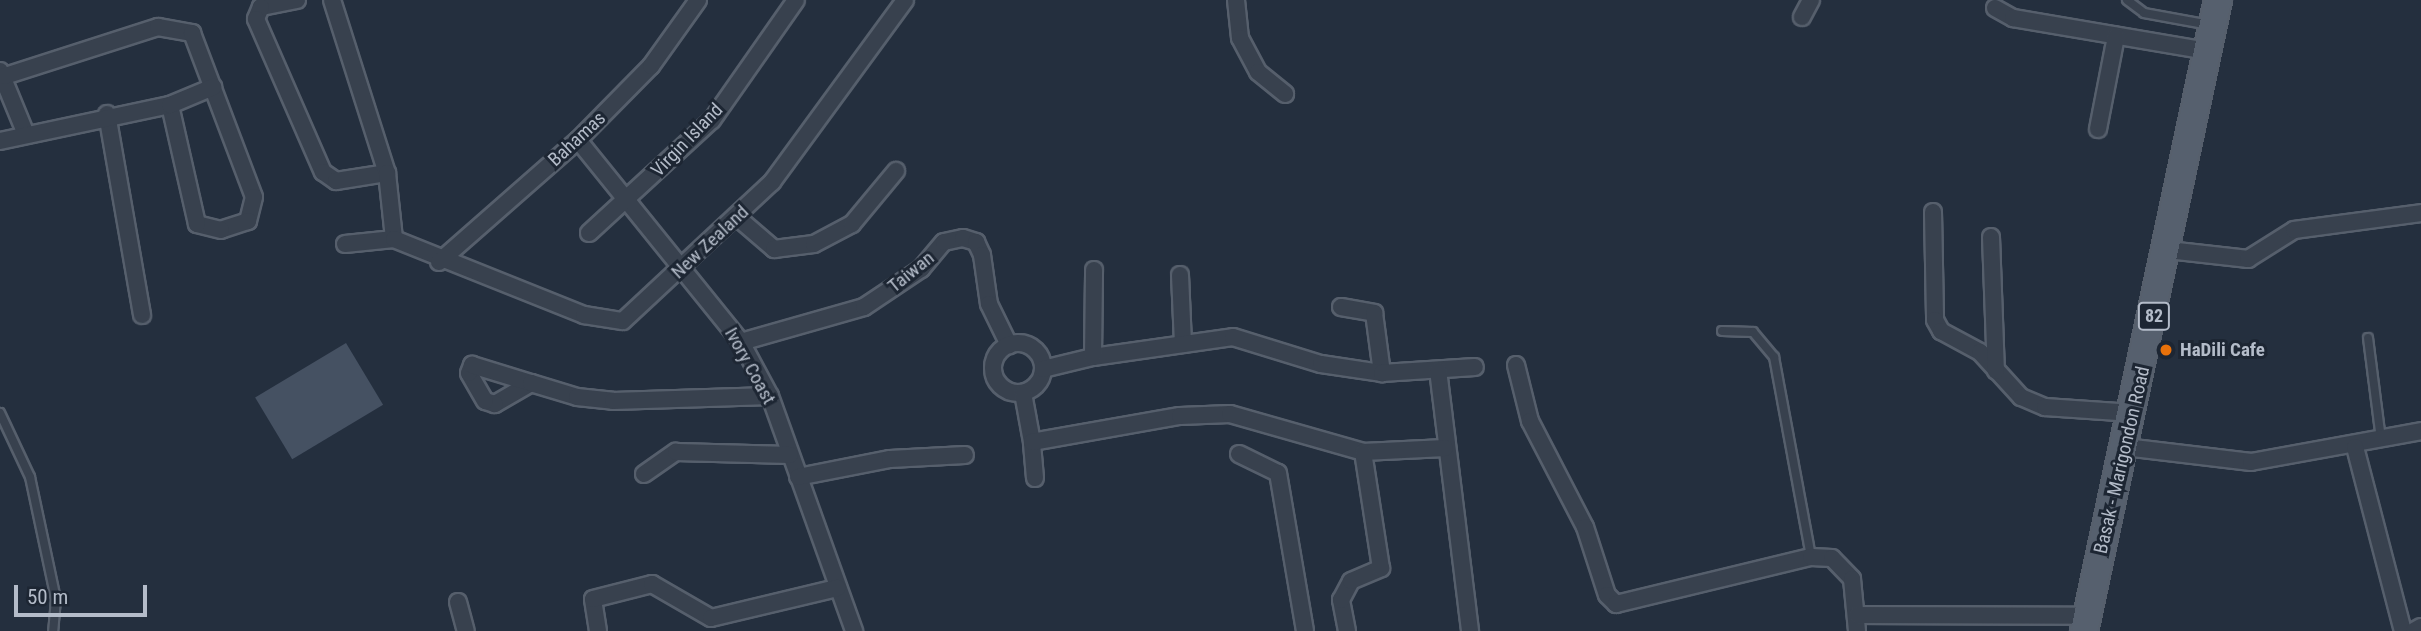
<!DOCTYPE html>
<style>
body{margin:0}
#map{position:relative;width:2421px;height:631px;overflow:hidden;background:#242f3e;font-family:"Roboto Condensed",sans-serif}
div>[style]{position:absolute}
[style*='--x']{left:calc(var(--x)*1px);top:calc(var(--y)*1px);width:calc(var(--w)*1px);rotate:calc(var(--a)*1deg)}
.building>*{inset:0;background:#455162;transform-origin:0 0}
.roads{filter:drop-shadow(2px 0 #565f6c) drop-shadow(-2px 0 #565f6c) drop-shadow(0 2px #565f6c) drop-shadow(0 -2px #565f6c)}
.lane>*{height:8px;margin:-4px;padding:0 4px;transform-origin:4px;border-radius:4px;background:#38414e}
.street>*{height:16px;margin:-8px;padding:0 8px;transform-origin:8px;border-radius:8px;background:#38414e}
.street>.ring{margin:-8px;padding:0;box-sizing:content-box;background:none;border:16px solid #38414e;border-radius:50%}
.primary>*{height:26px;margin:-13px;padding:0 13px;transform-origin:13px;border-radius:13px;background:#56606e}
.dots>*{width:19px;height:19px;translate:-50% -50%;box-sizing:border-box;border:4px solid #1d2633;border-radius:50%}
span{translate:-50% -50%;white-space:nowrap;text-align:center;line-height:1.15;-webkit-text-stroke:6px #1d2633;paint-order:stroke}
.shield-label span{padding:2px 5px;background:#1d2633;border:2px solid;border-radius:5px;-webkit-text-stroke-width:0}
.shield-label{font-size:18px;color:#b4bcc9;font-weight:700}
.street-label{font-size:19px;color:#b4bcc9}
.poi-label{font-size:19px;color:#b4bcc9;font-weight:700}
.left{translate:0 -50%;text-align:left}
.scale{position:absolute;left:14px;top:585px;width:133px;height:32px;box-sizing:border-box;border:4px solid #b4bcc9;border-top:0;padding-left:9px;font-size:21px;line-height:24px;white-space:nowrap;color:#b4bcc9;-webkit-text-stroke:5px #1d2633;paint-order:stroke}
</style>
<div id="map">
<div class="building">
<i style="left:346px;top:343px;width:72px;height:106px;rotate:59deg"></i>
</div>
<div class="roads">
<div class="lane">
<i style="--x:2127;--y:0;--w:21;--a:37"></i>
<i style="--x:2144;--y:13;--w:67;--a:10.3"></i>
<i style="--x:1722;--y:331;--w:31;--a:2"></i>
<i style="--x:1753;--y:332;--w:33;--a:50"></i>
<i style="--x:1774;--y:357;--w:203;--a:79.5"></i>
<i style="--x:2368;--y:338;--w:102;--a:82.7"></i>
<i style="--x:0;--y:413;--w:71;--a:64.9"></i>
<i style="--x:30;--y:477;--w:125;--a:78"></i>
<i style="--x:56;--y:599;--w:32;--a:95"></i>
</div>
<div class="street">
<i style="--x:297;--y:0;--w:37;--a:169"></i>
<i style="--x:261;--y:7;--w:13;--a:113"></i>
<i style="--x:256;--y:19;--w:167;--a:66.4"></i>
<i style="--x:323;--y:172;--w:16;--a:35"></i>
<i style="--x:336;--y:181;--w:52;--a:-8.9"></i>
<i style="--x:332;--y:0;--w:182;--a:72.4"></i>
<i style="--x:387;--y:173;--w:66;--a:83.9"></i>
<i style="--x:1236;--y:0;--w:38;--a:84"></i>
<i style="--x:1240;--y:38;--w:38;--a:62"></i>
<i style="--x:1258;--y:72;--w:35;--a:39"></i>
<i style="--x:1995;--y:8;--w:21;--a:29"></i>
<i style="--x:2013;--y:18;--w:198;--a:9.6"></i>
<i style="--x:1802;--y:17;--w:19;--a:-62"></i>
<i style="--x:0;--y:71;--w:66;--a:67.7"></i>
<i style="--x:5;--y:76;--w:161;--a:-17.8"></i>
<i style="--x:158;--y:27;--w:35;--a:10"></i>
<i style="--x:192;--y:33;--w:175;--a:69.3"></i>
<i style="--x:254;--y:197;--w:25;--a:104"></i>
<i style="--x:248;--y:221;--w:28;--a:162"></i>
<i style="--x:221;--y:230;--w:25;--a:-166"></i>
<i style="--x:197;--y:224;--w:122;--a:-102.8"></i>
<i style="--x:107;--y:114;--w:204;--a:80.1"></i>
<i style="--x:2098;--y:129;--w:95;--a:-79"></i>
<i style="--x:578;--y:140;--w:260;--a:51.1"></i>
<i style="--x:741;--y:342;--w:61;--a:61.8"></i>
<i style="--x:770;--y:396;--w:250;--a:70.3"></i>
<i style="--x:0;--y:141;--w:174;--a:-12"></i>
<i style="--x:170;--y:105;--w:47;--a:-22.7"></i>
<i style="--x:1933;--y:212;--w:108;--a:88.9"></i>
<i style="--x:1935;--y:320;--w:13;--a:61"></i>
<i style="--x:1941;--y:331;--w:44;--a:28.3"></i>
<i style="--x:1980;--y:352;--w:61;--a:47.7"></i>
<i style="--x:2021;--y:397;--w:26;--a:23"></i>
<i style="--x:2045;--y:407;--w:88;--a:3.9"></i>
<i style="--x:738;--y:218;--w:48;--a:40.7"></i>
<i style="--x:774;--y:249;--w:40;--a:-7.1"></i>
<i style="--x:814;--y:244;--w:43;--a:-27.8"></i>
<i style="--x:852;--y:224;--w:69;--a:-50.3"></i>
<i style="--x:589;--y:233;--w:167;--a:-42.6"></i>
<i style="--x:712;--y:120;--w:146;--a:-55"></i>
<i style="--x:1991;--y:237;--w:134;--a:87.9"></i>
<i style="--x:345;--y:244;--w:49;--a:-5.8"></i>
<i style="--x:394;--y:239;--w:205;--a:21.8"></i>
<i style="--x:584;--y:315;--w:39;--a:9"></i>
<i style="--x:623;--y:321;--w:204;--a:-43"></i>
<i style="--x:772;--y:182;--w:225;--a:-53.8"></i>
<i style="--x:2168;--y:250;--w:81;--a:6.4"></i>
<i style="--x:2248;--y:259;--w:54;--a:-32.2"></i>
<i style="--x:2294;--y:230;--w:128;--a:-7.6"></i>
<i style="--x:439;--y:262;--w:185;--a:-41.3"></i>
<i style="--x:578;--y:140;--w:104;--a:-45.4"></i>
<i style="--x:651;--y:66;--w:81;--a:-54.5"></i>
<i style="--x:1180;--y:275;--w:69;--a:87.5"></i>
<i style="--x:1341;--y:307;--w:34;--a:10"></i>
<i style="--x:1374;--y:313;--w:61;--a:82.4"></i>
<i style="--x:741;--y:342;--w:128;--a:-15.9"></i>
<i style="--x:864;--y:307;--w:69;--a:-33.7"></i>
<i style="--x:921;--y:269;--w:35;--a:-50"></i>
<i style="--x:944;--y:242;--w:19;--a:-12"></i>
<i style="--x:963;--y:238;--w:14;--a:17"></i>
<i style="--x:976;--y:242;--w:14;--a:65"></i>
<i style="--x:982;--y:255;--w:49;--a:81.9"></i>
<i style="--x:989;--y:304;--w:46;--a:64"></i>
<i class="ring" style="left:993px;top:343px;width:34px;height:34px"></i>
<i style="--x:1093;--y:357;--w:141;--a:-8.1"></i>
<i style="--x:1233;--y:337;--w:92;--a:17.1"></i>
<i style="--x:1321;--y:364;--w:62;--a:8.4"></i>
<i style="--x:1382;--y:373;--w:93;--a:-3.7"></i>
<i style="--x:1516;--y:365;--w:58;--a:76"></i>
<i style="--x:1530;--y:421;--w:119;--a:62.6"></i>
<i style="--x:1585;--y:527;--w:71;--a:72.1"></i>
<i style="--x:1607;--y:595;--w:13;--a:45"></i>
<i style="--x:1616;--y:604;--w:201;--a:-13.6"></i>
<i style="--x:1811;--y:557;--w:21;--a:3"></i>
<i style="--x:1832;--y:558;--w:29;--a:46"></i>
<i style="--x:1852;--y:579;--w:52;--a:84.5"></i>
<i style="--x:1043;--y:369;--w:51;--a:-13.5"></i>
<i style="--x:1093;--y:357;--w:87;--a:-89.3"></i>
<i style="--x:1438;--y:370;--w:263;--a:83"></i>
<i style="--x:531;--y:383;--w:42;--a:149.7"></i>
<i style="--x:495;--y:404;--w:10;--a:-163"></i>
<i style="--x:485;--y:401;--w:32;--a:-120"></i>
<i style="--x:469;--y:373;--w:9;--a:-69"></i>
<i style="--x:472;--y:365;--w:62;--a:17"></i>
<i style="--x:531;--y:383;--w:48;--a:16.9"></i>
<i style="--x:577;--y:397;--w:36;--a:6"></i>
<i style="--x:613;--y:401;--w:157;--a:-1.8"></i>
<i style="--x:1023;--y:393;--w:50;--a:79.6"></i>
<i style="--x:2125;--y:447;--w:127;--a:6.8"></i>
<i style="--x:2251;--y:462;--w:173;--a:-10.3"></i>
<i style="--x:2355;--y:447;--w:190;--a:75.4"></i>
<i style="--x:1239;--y:454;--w:43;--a:26"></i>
<i style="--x:1278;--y:473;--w:160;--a:80.3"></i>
<i style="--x:644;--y:474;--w:39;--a:-35"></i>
<i style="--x:676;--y:452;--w:114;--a:1.5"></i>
<i style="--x:798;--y:477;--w:94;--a:-11.1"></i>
<i style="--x:890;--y:459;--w:75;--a:-3.1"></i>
<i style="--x:1035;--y:478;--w:36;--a:-95"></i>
<i style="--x:1032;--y:442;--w:150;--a:-10"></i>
<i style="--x:1180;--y:416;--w:50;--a:-2.3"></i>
<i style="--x:1230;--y:414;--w:138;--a:15.9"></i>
<i style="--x:1363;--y:452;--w:82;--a:-2.8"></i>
<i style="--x:458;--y:602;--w:30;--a:75"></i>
<i style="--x:1857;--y:615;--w:230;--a:0.2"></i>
<i style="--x:598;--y:631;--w:32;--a:-99"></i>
<i style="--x:593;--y:599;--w:61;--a:-14.3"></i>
<i style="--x:652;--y:584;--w:68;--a:30"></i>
<i style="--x:711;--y:618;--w:130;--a:-13.4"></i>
<i style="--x:1347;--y:631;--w:32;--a:-101"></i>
<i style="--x:1341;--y:600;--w:21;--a:-62"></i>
<i style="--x:1351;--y:581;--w:33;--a:-23"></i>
<i style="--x:1381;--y:568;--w:117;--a:-98.8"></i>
<i style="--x:2414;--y:631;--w:8;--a:-30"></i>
</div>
<div class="primary">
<i style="--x:2084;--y:631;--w:645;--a:-78.01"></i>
</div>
</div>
<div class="dots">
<i style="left:2166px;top:350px;background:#e8710a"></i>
</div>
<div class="shield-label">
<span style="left:2154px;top:316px">82</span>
</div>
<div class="street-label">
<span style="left:577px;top:139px;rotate:-43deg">Bahamas</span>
<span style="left:687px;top:140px;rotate:-46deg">Virgin Island</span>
<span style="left:710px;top:242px;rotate:-43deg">New Zealand</span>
<span style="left:911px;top:272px;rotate:-39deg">Taiwan</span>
<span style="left:750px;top:366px;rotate:61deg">Ivory Coast</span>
<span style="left:2122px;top:460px;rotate:-77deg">Basak - Marigondon Road</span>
</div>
<div class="poi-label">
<span class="left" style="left:2180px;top:350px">HaDili Cafe</span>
</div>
<div class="scale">50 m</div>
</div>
